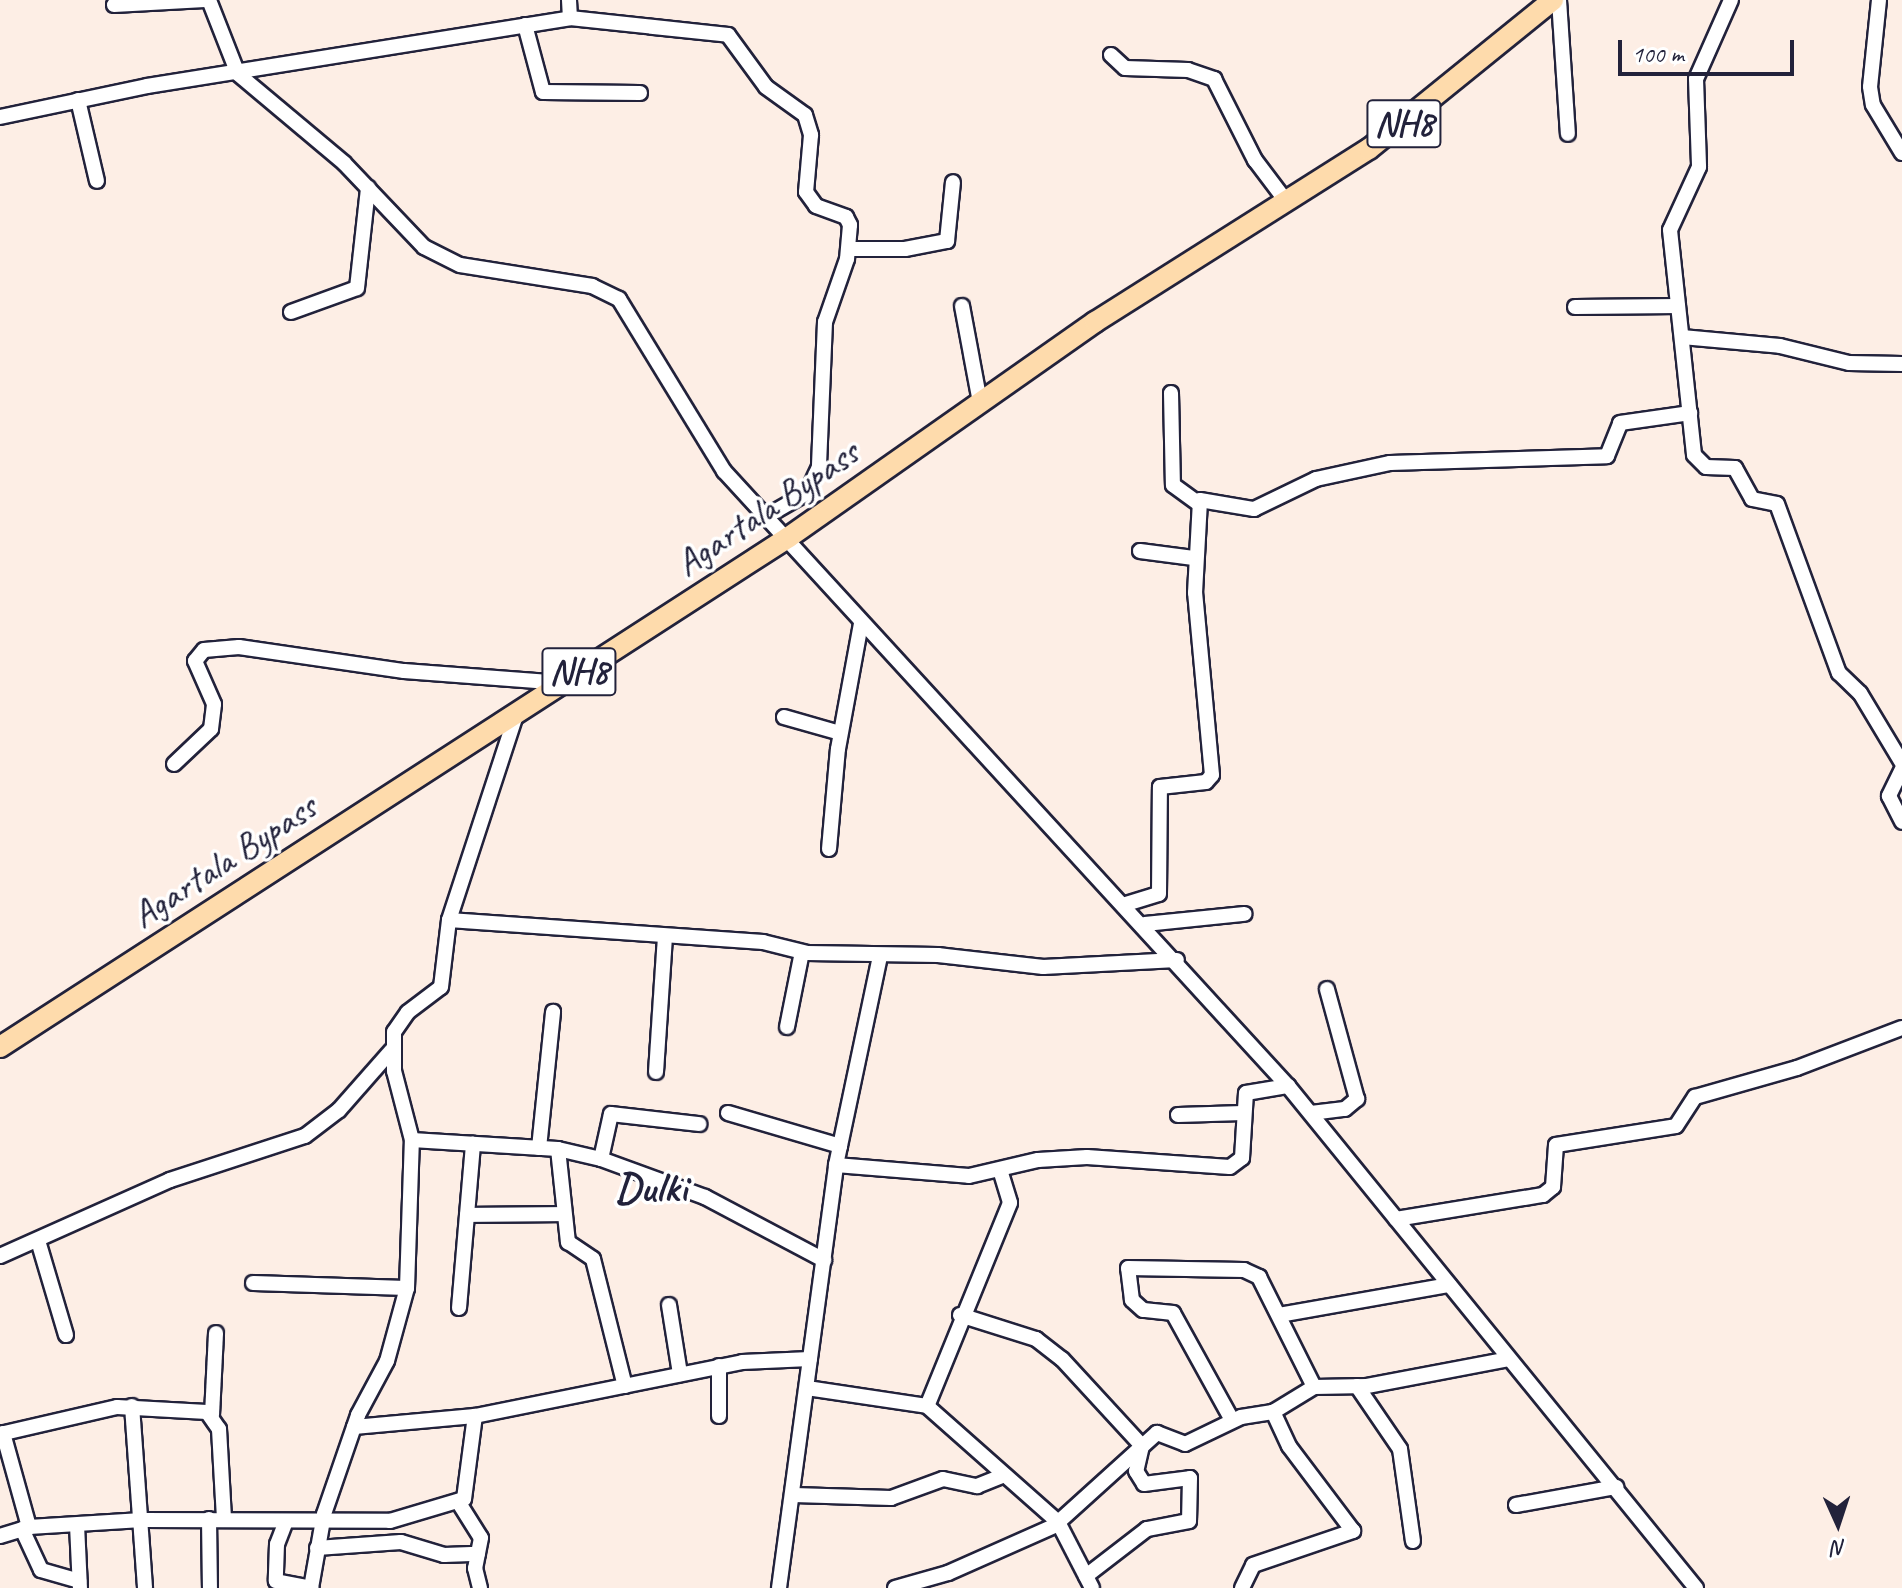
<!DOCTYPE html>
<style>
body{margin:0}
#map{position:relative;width:1902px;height:1588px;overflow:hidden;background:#fdeee5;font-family:Caveat,sans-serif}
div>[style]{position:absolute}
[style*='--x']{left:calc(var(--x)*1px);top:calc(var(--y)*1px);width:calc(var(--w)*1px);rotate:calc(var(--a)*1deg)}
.roads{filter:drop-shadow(2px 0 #22223b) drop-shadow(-2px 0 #22223b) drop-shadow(0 2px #22223b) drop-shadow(0 -2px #22223b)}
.minor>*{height:14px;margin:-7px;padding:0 7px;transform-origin:7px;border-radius:7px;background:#fff}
.highway>*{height:20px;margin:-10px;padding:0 10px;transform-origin:10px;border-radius:10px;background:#fedbac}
span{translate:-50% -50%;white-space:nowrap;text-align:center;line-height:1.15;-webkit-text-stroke:7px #fff;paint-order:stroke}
.shield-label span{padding:2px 6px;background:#fff;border:2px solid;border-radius:6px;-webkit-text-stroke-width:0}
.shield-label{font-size:36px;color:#22223b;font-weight:700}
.street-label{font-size:38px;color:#22223b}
.quarter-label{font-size:42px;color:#22223b;font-weight:700}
.north{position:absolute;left:1798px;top:1484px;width:80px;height:80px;-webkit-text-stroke:6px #fff;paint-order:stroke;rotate:177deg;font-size:22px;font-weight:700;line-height:32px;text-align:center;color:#22223b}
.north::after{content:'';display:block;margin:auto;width:28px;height:36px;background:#22223b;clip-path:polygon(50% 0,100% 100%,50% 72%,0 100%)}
.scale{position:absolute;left:1618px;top:40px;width:176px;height:36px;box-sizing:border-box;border:4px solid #22223b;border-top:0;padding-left:10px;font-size:24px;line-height:28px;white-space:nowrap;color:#22223b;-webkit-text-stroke:6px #fff;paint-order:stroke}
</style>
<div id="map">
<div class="roads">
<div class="minor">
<i style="--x:209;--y:0;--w:79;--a:68.6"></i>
<i style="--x:238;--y:74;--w:138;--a:40"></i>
<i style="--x:344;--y:163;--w:116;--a:46.4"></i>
<i style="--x:424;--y:247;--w:40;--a:26.6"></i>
<i style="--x:460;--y:265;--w:134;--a:9"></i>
<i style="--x:592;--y:286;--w:30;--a:26"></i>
<i style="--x:619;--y:299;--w:202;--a:58.6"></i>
<i style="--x:724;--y:471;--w:834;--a:47.48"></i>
<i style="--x:1288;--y:1086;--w:647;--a:50.9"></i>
<i style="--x:569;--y:0;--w:18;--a:87"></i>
<i style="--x:1559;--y:0;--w:134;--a:86.2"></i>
<i style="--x:1731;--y:0;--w:86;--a:113.9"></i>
<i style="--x:1696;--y:79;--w:88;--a:88"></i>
<i style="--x:1699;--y:167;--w:69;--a:114.7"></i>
<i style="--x:1670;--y:230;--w:226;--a:83.9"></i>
<i style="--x:1694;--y:455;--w:17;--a:45"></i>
<i style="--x:1706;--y:467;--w:29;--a:2"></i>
<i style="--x:1735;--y:468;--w:35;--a:61"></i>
<i style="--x:1752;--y:499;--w:25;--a:11"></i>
<i style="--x:1777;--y:504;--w:180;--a:69.9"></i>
<i style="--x:1839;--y:673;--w:29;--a:44"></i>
<i style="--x:1860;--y:693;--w:82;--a:59"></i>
<i style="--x:1879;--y:0;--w:87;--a:95.9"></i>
<i style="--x:1870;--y:87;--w:18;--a:81"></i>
<i style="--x:1873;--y:105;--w:56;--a:58.9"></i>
<i style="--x:114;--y:5;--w:91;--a:-3.1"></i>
<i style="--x:525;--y:25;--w:69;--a:75"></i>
<i style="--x:543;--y:92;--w:97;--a:0.6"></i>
<i style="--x:1111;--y:55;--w:19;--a:43"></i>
<i style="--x:1125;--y:68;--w:63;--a:1.8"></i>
<i style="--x:1188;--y:70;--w:28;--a:19"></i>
<i style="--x:1214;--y:79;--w:91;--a:63.2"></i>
<i style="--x:1255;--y:160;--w:51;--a:52.9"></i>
<i style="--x:78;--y:100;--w:83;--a:76.8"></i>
<i style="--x:0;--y:117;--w:150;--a:-11.9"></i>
<i style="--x:147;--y:86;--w:428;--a:-9.1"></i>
<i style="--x:570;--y:18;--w:159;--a:6.1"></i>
<i style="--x:728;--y:35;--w:64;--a:53.8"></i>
<i style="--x:766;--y:87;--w:48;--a:35.7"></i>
<i style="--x:805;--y:115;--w:21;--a:73"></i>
<i style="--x:811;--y:135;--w:57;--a:95"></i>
<i style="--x:806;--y:192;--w:17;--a:54"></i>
<i style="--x:816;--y:206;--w:32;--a:20"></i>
<i style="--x:846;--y:217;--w:9;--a:63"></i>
<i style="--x:850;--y:225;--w:34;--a:95"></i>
<i style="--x:847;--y:259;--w:67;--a:109.2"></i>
<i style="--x:825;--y:322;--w:145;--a:92.4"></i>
<i style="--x:819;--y:467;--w:29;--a:115"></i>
<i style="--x:807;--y:493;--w:46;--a:150.1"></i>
<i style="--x:849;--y:249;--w:56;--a:0"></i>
<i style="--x:905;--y:249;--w:43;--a:-10.8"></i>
<i style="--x:947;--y:241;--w:59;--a:-84.2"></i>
<i style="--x:962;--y:306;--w:98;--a:79.4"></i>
<i style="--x:1575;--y:307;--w:103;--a:-0.6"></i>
<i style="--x:291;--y:312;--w:70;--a:-20"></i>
<i style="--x:357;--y:288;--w:101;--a:-83.7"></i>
<i style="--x:1682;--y:337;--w:98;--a:5.2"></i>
<i style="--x:1780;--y:346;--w:71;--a:13.8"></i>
<i style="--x:1849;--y:363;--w:53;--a:1.1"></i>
<i style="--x:1171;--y:393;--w:92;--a:88.8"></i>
<i style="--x:1173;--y:485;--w:31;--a:36"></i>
<i style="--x:1140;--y:551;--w:54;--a:7.4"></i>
<i style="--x:784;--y:717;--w:58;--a:15.9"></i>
<i style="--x:174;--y:764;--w:51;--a:-43.4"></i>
<i style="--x:211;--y:729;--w:25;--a:-83"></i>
<i style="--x:214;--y:704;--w:47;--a:-113.8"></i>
<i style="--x:195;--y:661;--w:14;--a:-51"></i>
<i style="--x:204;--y:650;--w:35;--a:-5"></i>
<i style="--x:239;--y:647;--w:167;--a:8.3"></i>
<i style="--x:404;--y:671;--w:159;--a:4.3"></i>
<i style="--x:1902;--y:769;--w:30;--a:116"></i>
<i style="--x:1889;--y:796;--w:29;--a:63"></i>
<i style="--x:829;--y:849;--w:100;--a:-84.9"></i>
<i style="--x:838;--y:749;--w:127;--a:-79.6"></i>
<i style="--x:1126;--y:904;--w:34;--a:-17"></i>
<i style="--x:1159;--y:894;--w:107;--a:-89.5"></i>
<i style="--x:1160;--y:787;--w:46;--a:-6.2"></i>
<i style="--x:1206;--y:782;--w:9;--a:-49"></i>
<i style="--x:1212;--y:775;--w:183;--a:-95.3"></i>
<i style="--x:1195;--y:593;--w:93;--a:-86.9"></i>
<i style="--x:1200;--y:500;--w:55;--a:9.5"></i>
<i style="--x:1254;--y:509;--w:69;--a:-25.8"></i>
<i style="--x:1316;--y:479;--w:76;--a:-12.2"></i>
<i style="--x:1390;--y:463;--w:217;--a:-1.8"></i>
<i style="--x:1607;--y:456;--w:35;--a:-68"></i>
<i style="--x:1620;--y:423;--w:71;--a:-8.1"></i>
<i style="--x:449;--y:920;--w:315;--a:4"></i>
<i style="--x:763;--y:942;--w:45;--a:14"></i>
<i style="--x:807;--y:953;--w:131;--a:0.9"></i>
<i style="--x:938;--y:955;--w:106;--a:6.5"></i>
<i style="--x:1043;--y:967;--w:134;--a:-3"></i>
<i style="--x:1145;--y:924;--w:100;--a:-5.8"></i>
<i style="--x:787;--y:1027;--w:76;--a:-78.7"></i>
<i style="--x:656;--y:1072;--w:135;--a:-86.2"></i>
<i style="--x:728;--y:1113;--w:117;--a:16.4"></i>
<i style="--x:1311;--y:1113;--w:34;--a:-7"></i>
<i style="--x:1345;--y:1109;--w:16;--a:-40"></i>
<i style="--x:1357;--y:1099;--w:114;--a:-105.3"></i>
<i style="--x:1178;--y:1115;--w:65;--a:-1.8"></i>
<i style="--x:412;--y:1140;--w:146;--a:3.5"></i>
<i style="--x:558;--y:1149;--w:44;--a:13.1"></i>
<i style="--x:601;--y:1159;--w:111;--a:20.1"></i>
<i style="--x:705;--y:1197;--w:135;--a:27.9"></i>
<i style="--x:539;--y:1148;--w:137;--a:-84.1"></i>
<i style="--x:558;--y:1149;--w:94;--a:83.9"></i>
<i style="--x:568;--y:1242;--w:30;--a:34"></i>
<i style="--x:593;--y:1259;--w:131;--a:75.9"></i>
<i style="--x:601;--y:1159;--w:46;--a:-77.5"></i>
<i style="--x:611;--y:1114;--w:89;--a:6.5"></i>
<i style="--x:836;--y:1165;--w:133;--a:4.7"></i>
<i style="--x:969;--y:1176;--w:71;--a:-13.1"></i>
<i style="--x:1038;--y:1160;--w:49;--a:-3.5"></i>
<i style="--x:1087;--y:1157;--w:143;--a:4"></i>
<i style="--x:1230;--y:1167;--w:15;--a:-37"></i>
<i style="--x:1242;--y:1158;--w:65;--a:-86.5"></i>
<i style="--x:1246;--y:1093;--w:43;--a:-9.5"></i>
<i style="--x:1001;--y:1173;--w:31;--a:73"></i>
<i style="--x:1010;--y:1203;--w:219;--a:112.2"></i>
<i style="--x:927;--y:1406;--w:175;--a:41.5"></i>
<i style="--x:1058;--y:1522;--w:74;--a:62.7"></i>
<i style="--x:467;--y:1215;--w:97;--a:-0.6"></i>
<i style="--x:1396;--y:1219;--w:149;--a:-9.3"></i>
<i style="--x:1543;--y:1195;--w:13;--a:-39"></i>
<i style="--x:1553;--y:1187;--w:42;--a:-85.9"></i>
<i style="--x:1556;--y:1145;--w:121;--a:-9"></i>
<i style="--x:1676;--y:1126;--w:35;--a:-57"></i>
<i style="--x:1695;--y:1097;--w:106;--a:-15.9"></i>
<i style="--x:1797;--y:1068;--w:112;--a:-20.9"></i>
<i style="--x:39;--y:1244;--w:95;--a:73.5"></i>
<i style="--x:0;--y:1256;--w:186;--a:-24.1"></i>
<i style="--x:170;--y:1180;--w:142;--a:-18.1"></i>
<i style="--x:305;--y:1136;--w:43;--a:-37.4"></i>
<i style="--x:339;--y:1110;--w:79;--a:-48.6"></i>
<i style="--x:253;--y:1283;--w:154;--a:1.9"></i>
<i style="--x:669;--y:1305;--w:70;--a:80.9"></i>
<i style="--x:459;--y:1308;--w:165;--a:-85.1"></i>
<i style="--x:960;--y:1315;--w:80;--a:17.5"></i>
<i style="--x:1036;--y:1339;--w:33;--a:38"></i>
<i style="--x:1062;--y:1359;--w:118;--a:47.4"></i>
<i style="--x:1142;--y:1446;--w:26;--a:103"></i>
<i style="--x:1136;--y:1471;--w:15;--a:58"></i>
<i style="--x:1144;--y:1484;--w:46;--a:-7.4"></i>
<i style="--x:1190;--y:1478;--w:43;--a:91.3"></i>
<i style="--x:1189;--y:1521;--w:43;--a:169.2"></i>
<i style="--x:1147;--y:1529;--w:77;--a:142.4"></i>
<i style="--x:1279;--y:1315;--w:173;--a:-10"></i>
<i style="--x:1357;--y:1386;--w:76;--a:55.7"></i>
<i style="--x:1400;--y:1449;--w:93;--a:82"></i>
<i style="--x:807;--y:1388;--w:121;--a:8.5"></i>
<i style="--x:132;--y:1406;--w:182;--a:85.9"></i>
<i style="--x:212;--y:1415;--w:82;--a:-87.2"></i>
<i style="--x:719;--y:1416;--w:50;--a:-90"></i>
<i style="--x:1232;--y:1420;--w:122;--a:-118.9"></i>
<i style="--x:1173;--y:1313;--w:30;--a:-174"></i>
<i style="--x:1143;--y:1310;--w:15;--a:-138"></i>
<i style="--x:1132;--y:1300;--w:32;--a:-97"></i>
<i style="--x:1128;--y:1268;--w:116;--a:1"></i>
<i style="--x:1244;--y:1270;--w:17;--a:25"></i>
<i style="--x:1259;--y:1277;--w:123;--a:63.4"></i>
<i style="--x:354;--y:1427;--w:121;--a:-5.2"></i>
<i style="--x:475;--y:1416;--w:272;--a:-11.4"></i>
<i style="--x:742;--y:1362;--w:68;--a:-2.5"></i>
<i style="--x:3;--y:1433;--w:98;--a:74.5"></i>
<i style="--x:0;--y:1434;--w:120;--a:-13"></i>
<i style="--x:117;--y:1407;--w:90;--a:3.2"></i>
<i style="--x:207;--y:1412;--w:21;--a:55"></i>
<i style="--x:219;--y:1429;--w:90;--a:86.8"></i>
<i style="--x:794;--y:1495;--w:97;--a:1.8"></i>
<i style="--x:891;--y:1498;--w:55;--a:-20.1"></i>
<i style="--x:943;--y:1479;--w:35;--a:12"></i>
<i style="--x:977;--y:1486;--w:27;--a:-22"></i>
<i style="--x:459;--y:1503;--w:41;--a:57.8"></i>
<i style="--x:481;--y:1538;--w:31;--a:101"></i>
<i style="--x:475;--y:1568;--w:21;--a:76"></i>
<i style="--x:1516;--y:1505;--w:102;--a:-10.2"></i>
<i style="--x:209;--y:1519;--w:69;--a:89.2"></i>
<i style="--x:286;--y:1521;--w:25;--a:111"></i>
<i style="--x:277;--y:1544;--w:37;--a:92"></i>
<i style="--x:276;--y:1581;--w:36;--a:11"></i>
<i style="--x:77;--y:1525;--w:63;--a:87.3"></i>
<i style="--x:22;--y:1529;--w:45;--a:65.1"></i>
<i style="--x:41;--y:1570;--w:40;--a:16"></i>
<i style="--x:0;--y:1536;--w:30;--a:-17"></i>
<i style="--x:29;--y:1527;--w:113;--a:-3.5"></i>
<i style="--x:142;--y:1520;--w:248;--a:0.2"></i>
<i style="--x:390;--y:1521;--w:77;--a:-16.6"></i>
<i style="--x:464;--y:1499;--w:84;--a:-82.5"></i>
<i style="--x:317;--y:1548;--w:84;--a:-4.1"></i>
<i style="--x:401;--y:1542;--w:45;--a:16.8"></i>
<i style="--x:444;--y:1555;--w:34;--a:-2"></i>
<i style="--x:311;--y:1588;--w:75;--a:-80"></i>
<i style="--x:324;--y:1514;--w:105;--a:-71"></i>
<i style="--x:358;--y:1415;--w:61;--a:-61.8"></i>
<i style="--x:387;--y:1361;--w:76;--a:-74.7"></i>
<i style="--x:407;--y:1288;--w:148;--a:-88.1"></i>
<i style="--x:412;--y:1140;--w:71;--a:-104.6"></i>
<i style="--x:394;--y:1071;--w:39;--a:-90"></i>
<i style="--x:394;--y:1032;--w:24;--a:-55"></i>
<i style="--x:408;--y:1012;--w:41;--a:-37.1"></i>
<i style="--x:441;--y:987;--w:67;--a:-83.2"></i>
<i style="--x:449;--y:920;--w:219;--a:-71.9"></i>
<i style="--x:779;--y:1588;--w:427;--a:-82.3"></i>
<i style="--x:836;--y:1165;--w:213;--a:-78.1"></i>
<i style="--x:895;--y:1588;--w:55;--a:-15.8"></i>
<i style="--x:948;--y:1573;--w:116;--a:-23.9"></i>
<i style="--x:1054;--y:1526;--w:139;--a:-42.1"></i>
<i style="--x:1157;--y:1433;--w:30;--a:21"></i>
<i style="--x:1185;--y:1444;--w:62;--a:-25.7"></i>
<i style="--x:1241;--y:1417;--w:32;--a:-9"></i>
<i style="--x:1273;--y:1412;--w:48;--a:-31.4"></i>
<i style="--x:1314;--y:1387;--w:53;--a:-1.1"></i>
<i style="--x:1367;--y:1386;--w:144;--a:-10.8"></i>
<i style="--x:1242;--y:1588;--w:25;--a:-64"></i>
<i style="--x:1253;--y:1565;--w:106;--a:-18.8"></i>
<i style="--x:1353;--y:1531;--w:106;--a:-127"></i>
<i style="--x:1289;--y:1446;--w:38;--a:-115"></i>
</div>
<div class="highway">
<i style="--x:0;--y:1047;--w:939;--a:-32.88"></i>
<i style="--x:789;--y:537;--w:374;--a:-35.1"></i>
<i style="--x:1095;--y:322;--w:324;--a:-32.3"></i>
<i style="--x:1369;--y:149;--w:237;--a:-39"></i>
</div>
</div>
<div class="shield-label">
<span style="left:1404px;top:124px">NH8</span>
<span style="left:579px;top:672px">NH8</span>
</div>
<div class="street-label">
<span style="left:767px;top:508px;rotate:-34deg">Agartala Bypass</span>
<span style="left:224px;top:861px;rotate:-33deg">Agartala Bypass</span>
</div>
<div class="quarter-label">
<span style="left:651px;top:1188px">Dulki</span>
</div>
<div class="north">N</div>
<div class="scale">100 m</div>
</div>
